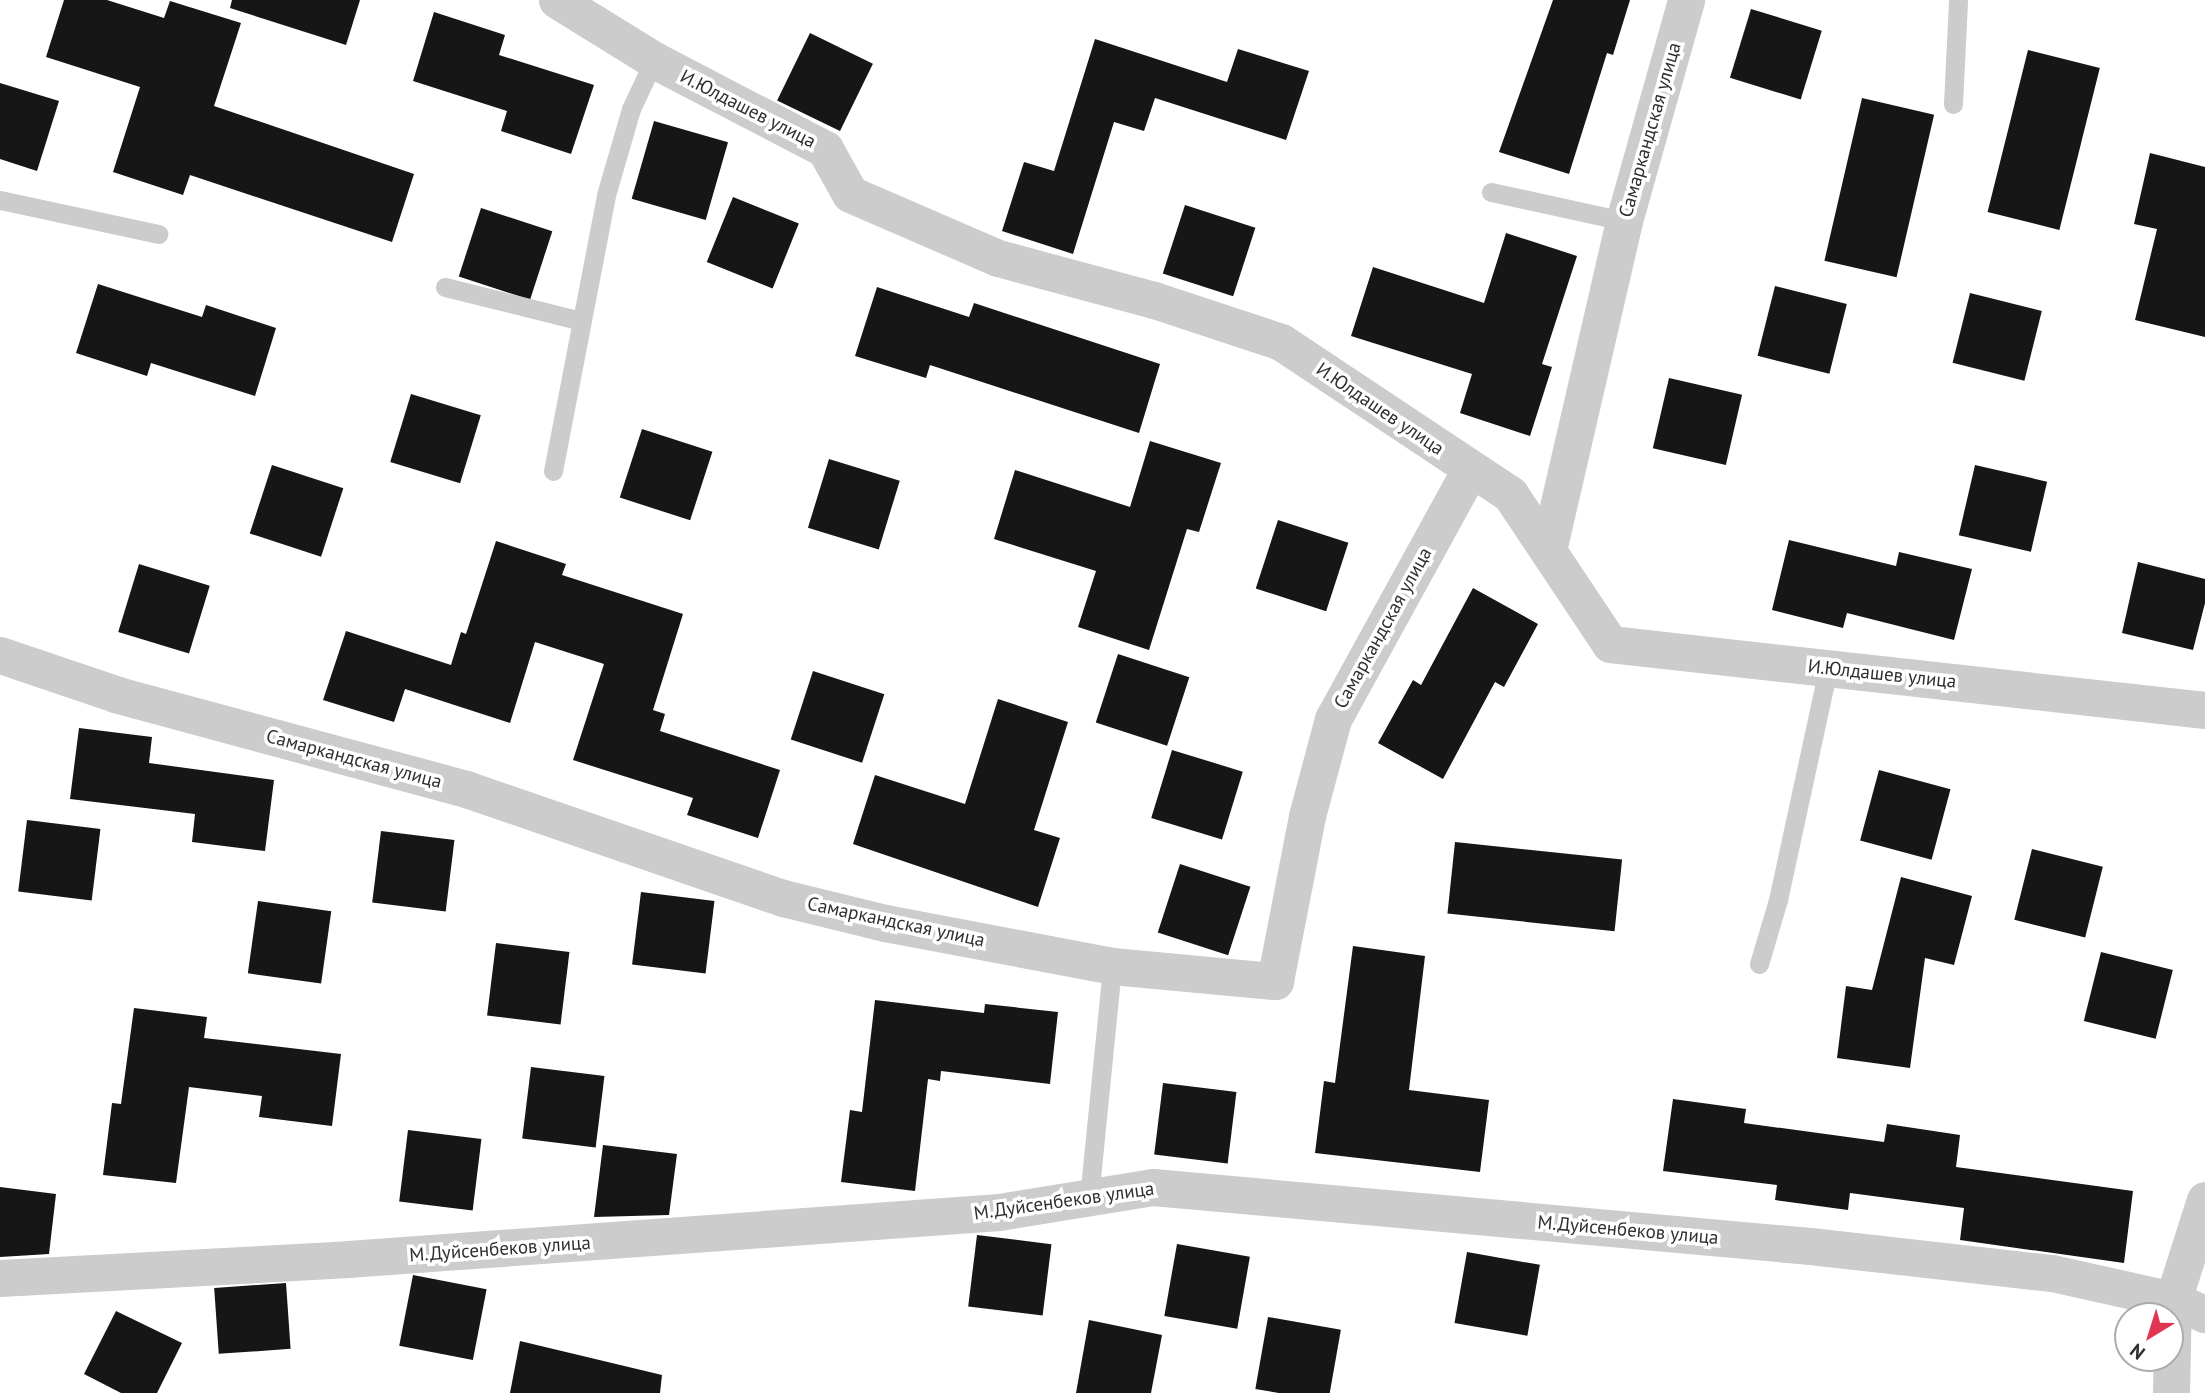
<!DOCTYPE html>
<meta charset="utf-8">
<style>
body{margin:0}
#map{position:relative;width:2205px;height:1393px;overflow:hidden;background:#fff;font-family:"PT Sans",sans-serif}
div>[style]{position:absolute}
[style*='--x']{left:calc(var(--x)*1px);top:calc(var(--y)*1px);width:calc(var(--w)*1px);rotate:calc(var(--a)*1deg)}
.building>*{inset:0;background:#161616;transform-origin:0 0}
.service>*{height:19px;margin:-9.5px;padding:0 9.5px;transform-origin:9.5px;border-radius:9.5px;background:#ccc}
.minor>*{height:37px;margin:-18.5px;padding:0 18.5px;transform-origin:18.5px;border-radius:18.5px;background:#ccc}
span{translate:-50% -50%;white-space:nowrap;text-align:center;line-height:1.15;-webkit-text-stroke:7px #fff;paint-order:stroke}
.street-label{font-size:19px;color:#2f2f2f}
.north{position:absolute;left:2114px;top:1302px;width:70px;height:70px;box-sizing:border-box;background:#fff;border:2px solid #acacac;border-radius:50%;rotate:218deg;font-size:19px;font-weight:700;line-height:28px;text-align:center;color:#2f2f2f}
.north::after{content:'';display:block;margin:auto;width:24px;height:32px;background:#e23552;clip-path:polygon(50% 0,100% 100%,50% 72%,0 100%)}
</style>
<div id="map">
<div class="building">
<i style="clip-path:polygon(64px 0,107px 0,164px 18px,170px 1px,241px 23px,214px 106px,414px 174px,392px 242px,190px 175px,183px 195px,113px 172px,140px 87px,46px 57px)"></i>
<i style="clip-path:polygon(232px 0,360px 0,346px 45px,230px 8px)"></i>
<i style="clip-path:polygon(1553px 0,1630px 0,1613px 55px,1607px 53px,1569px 174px,1499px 152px)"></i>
<i style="left:1751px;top:9px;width:74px;height:72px;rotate:17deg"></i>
<i style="clip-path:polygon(434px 12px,505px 35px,499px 55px,594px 85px,571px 154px,501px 131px,507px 111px,413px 81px)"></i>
<i style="left:810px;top:33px;width:70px;height:75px;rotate:26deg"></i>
<i style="clip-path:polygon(1095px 39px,1227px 82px,1238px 49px,1309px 71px,1286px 140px,1155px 98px,1144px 131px,1114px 122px,1073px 254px,1002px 231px,1024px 162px,1054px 171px)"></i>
<i style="left:2028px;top:50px;width:74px;height:167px;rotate:14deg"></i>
<i style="clip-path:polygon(0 83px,59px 101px,37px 171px,0 159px)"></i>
<i style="left:1862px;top:98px;width:74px;height:167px;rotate:13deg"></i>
<i style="left:654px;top:121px;width:77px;height:81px;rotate:16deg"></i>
<i style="clip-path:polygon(2150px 153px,2205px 167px,2205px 337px,2135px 320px,2157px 229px,2134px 224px)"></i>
<i style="left:733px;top:197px;width:71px;height:70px;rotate:22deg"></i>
<i style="left:1185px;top:205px;width:74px;height:72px;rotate:18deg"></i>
<i style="left:481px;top:208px;width:75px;height:72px;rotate:18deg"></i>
<i style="clip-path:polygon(1506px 233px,1577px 256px,1542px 364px,1552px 367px,1530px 436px,1460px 413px,1472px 374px,1351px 336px,1373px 267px,1484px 303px)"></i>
<i style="clip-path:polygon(98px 284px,202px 317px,206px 305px,276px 328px,255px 396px,151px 363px,147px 376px,76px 353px)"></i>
<i style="left:1775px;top:286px;width:74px;height:72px;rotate:14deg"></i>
<i style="clip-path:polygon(877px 287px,969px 317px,974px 303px,1160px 364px,1139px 433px,930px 365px,926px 378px,855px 356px)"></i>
<i style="left:1970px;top:293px;width:74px;height:72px;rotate:14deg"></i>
<i style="left:1669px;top:378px;width:75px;height:72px;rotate:13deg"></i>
<i style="left:411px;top:394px;width:73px;height:71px;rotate:17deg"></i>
<i style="left:642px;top:429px;width:74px;height:72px;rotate:18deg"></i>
<i style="clip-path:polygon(1150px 441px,1221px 463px,1199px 532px,1187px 529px,1149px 650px,1078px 627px,1096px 571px,994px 539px,1015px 470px,1130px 507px)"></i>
<i style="left:829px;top:459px;width:74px;height:72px;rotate:17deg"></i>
<i style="left:272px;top:465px;width:75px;height:72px;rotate:18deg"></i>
<i style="left:1975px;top:465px;width:74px;height:72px;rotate:13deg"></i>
<i style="left:1278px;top:520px;width:74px;height:72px;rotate:18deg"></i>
<i style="clip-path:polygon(1789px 540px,1896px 566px,1899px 552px,1972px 569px,1954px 640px,1847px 613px,1843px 628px,1772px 610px)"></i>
<i style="clip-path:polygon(496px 541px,566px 564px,562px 575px,683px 614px,653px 710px,665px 714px,660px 731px,780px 770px,758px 838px,687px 815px,693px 798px,573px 760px,604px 664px,535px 642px,510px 723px,405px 689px,394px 722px,323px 700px,346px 631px,451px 665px,461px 632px,466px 634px)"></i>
<i style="clip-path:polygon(2138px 562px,2205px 579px,2205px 603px,2193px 650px,2122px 633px)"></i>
<i style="left:139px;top:564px;width:74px;height:71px;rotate:17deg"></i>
<i style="clip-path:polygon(1473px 588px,1538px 624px,1504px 687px,1495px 682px,1443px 779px,1378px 743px,1413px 680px,1421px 685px)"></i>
<i style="left:1118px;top:654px;width:75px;height:72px;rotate:18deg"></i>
<i style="left:813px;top:671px;width:75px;height:72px;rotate:18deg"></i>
<i style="clip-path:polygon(998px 699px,1068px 722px,1034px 830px,1060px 838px,1038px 907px,853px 844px,875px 775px,965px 804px)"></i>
<i style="clip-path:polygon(79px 728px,152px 737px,149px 763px,274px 780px,265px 851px,192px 842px,195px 814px,70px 799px)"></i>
<i style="left:1172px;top:750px;width:74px;height:71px;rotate:17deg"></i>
<i style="left:1879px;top:770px;width:74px;height:73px;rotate:15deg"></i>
<i style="left:27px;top:820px;width:74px;height:72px;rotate:7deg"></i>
<i style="left:381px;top:831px;width:74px;height:72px;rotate:7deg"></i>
<i style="left:1455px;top:842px;width:168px;height:72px;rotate:6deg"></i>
<i style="left:2032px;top:849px;width:73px;height:73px;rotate:14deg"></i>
<i style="left:1180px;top:864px;width:74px;height:72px;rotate:18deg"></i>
<i style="clip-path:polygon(1901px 877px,1972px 896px,1954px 965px,1925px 958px,1910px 1068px,1837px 1058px,1846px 986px,1872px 990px)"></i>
<i style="left:641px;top:892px;width:74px;height:73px;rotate:7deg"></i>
<i style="left:258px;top:901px;width:74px;height:73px;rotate:8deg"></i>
<i style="left:496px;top:943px;width:74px;height:73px;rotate:7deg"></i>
<i style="clip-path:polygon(1353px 946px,1425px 956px,1409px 1090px,1489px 1100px,1480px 1172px,1315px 1153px,1324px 1081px,1335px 1083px)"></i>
<i style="left:2101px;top:952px;width:74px;height:71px;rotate:14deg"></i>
<i style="clip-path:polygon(875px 1000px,984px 1013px,985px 1004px,1058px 1012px,1050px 1084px,941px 1071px,940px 1081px,928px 1079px,915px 1191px,841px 1182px,850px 1110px,862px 1112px)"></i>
<i style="clip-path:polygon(134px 1008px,207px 1017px,204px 1038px,341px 1054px,332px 1126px,259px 1117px,262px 1096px,189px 1087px,176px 1183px,103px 1175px,112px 1103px,121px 1104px)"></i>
<i style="left:531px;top:1067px;width:74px;height:72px;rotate:7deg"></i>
<i style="left:1163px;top:1083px;width:74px;height:72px;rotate:7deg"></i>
<i style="clip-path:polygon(1673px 1099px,1746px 1109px,1744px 1123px,1884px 1142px,1887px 1124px,1960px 1135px,1956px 1167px,2133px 1191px,2124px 1263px,1960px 1240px,1964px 1208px,1850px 1193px,1848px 1210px,1775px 1200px,1777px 1185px,1663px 1171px)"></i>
<i style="left:408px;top:1130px;width:74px;height:72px;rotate:7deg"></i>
<i style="clip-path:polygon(603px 1145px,677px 1154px,669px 1215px,594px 1217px)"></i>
<i style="clip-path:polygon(0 1187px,56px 1194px,49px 1254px,0 1257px)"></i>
<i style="left:977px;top:1235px;width:75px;height:72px;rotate:7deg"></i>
<i style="left:1177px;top:1244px;width:74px;height:73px;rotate:10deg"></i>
<i style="left:1467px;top:1252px;width:74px;height:72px;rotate:10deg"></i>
<i style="left:413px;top:1275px;width:75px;height:72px;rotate:11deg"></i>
<i style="left:286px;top:1283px;width:66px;height:72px;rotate:86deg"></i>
<i style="clip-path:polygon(116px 1311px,182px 1343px,157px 1393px,121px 1393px,84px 1374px)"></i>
<i style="left:1268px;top:1317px;width:74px;height:73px;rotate:10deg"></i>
<i style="clip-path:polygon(1089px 1320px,1162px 1335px,1151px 1393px,1076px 1393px)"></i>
<i style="clip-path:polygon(520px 1341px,662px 1375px,660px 1393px,510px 1393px)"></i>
</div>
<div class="service">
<i style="--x:1953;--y:104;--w:104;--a:-87.2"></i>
<i style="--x:1491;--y:192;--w:136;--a:12.3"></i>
<i style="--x:0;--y:200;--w:162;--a:12.1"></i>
<i style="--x:445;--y:287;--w:140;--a:14"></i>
<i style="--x:553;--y:471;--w:281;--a:-79.1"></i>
<i style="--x:606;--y:195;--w:90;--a:-73.8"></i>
<i style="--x:631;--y:109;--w:54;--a:-64.9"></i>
<i style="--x:1759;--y:964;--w:67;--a:-73.5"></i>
<i style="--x:1778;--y:900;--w:237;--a:-77.8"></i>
<i style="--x:1089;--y:1198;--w:233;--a:-84.3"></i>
</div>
<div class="minor">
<i style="--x:557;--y:0;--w:114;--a:31.7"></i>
<i style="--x:654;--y:60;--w:193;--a:27.5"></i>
<i style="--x:825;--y:149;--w:51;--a:60.9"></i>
<i style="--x:850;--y:194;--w:161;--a:23.4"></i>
<i style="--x:998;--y:258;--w:162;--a:15.1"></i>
<i style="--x:1154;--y:300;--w:134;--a:18.3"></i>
<i style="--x:1281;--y:342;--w:275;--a:33.6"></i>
<i style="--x:1510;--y:494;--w:180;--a:56.3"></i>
<i style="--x:1610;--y:644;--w:599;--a:6.33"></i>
<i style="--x:1549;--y:546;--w:334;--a:-77"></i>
<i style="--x:1624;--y:221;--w:230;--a:-74.3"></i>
<i style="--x:0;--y:655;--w:125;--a:18.7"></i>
<i style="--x:118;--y:695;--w:360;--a:15.1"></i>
<i style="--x:466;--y:789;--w:335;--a:19"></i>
<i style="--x:783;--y:898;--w:105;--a:13.8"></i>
<i style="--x:885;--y:923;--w:231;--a:10.7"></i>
<i style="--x:1112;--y:966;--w:164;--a:5.3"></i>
<i style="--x:1275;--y:981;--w:168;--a:-79"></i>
<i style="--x:1307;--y:816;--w:100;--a:-75"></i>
<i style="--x:1333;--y:719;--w:284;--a:-61.2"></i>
<i style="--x:0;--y:1278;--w:349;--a:-3.1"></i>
<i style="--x:348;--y:1259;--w:653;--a:-4.13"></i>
<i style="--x:999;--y:1212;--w:156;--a:-9.2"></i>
<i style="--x:1153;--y:1187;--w:660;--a:5.13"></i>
<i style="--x:1810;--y:1246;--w:244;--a:6.4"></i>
<i style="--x:2052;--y:1273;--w:124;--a:12.6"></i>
<i style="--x:2173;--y:1300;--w:35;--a:24"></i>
<i style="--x:2171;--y:1393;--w:93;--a:-88.8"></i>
<i style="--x:2173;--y:1300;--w:105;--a:-72.3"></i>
</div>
<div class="street-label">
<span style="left:748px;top:109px;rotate:27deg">И.Юлдашев улица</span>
<span style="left:1650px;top:130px;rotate:-74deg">Самаркандская улица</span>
<span style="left:1380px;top:409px;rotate:34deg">И.Юлдашев улица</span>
<span style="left:1383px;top:628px;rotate:-61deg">Самаркандская улица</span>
<span style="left:1882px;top:674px;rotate:6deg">И.Юлдашев улица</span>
<span style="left:354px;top:759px;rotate:15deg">Самаркандская улица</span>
<span style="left:896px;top:922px;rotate:12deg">Самаркандская улица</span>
<span style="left:1064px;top:1201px;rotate:-8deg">М.Дуйсенбеков улица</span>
<span style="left:1628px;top:1230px;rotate:5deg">М.Дуйсенбеков улица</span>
<span style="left:500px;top:1249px;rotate:-4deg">М.Дуйсенбеков улица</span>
</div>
<div class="north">N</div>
</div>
